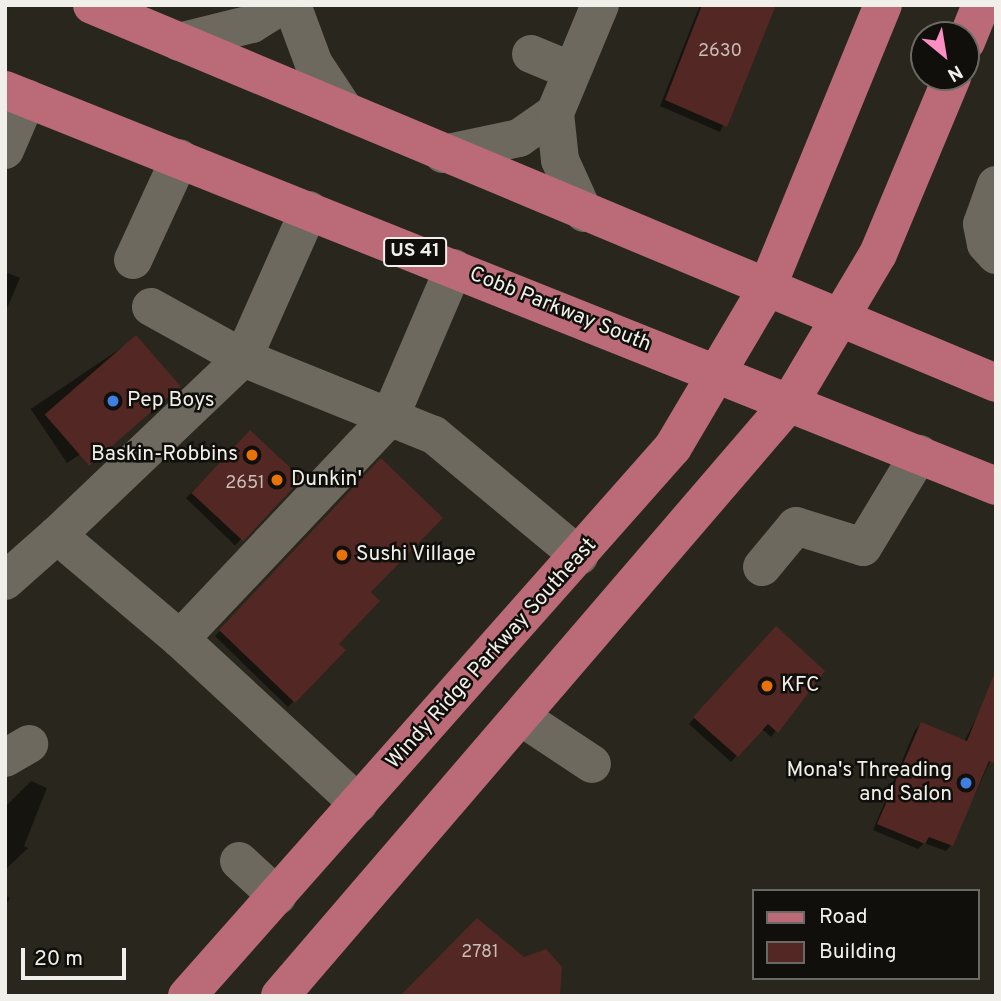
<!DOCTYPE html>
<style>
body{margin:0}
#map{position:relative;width:1001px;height:1001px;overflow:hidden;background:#29261d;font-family:Overpass,sans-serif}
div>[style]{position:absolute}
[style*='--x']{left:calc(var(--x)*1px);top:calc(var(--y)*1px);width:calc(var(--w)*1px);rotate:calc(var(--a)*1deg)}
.shadow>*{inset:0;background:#0007;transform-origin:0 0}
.building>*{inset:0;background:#532723;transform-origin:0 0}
.minor>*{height:38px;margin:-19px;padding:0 19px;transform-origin:19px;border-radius:19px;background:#6d695f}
.major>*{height:38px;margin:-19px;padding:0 19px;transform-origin:19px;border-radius:19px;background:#ba6b77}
.dots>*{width:19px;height:19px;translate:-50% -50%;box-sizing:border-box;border:4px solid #100f0b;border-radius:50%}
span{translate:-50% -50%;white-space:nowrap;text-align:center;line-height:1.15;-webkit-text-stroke:5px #100f0b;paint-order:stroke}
.number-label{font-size:18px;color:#cabdb8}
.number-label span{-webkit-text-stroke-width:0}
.shield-label span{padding:2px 5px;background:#100f0b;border:2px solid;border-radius:5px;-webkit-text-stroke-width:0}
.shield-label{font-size:19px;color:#f1efe9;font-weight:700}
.street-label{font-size:21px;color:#f1efe9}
.poi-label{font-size:21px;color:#f1efe9}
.left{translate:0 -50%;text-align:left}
.right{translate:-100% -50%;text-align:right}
.frame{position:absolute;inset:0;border:7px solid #f1efe9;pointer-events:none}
.legend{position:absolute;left:752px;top:889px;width:228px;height:91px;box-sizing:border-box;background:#100f0b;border:2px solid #6a6964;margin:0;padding:9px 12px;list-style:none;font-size:21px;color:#f1efe9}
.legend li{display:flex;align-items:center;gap:14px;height:35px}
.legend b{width:35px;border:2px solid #6a6964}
.north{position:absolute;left:910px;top:21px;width:70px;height:70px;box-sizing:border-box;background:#100f0b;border:2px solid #6a6964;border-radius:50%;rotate:150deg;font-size:19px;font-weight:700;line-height:28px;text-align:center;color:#f1efe9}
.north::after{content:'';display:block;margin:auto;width:24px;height:32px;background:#fb8fc4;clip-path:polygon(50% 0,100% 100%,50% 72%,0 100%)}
.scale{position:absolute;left:21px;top:948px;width:105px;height:32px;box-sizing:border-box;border:4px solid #f1efe9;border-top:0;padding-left:9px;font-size:21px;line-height:24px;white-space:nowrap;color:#f1efe9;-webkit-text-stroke:5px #100f0b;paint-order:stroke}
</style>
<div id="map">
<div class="shadow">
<i style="clip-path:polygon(700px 5px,774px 5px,720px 132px,660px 106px)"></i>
<i style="clip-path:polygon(5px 272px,20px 278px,5px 313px)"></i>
<i style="left:136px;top:338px;width:65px;height:127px;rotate:56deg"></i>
<i style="left:250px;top:432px;width:68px;height:92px;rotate:44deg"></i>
<i style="clip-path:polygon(381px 461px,369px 592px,337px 645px,343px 650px,288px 707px,215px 636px)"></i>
<i style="clip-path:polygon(770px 634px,823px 671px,771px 737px,762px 729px,731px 762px,689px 724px)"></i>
<i style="clip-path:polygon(981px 709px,996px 715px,996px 749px,951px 845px,946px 851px,924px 843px,918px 849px,873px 830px,915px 730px,921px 724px,964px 742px)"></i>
<i style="clip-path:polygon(31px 781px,47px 788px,24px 846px,28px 848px,5px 870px,5px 807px)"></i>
<i style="clip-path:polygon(5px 895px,10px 898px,5px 907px)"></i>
</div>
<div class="building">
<i style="clip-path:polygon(702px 5px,776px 5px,727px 127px,665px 100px)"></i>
<i style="left:136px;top:335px;width:68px;height:121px;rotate:49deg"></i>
<i style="left:250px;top:430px;width:71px;height:86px;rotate:43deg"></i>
<i style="clip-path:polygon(381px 458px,443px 518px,371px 592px,380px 601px,339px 644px,346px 650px,295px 703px,219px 630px)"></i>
<i style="clip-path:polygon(776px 626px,825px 671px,778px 733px,768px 724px,738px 757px,693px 717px)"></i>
<i style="clip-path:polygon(995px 672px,996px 764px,989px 761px,953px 846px,929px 837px,925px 844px,877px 824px,921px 722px,967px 741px)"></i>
<i style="clip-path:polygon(477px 918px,524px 957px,546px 949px,562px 967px,560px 996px,400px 996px)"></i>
</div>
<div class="minor">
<i style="--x:292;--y:5;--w:63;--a:69.6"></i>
<i style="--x:314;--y:64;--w:56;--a:56.6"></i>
<i style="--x:179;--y:42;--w:75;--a:-13.9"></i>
<i style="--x:252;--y:24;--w:36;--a:-32"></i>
<i style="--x:531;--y:54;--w:44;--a:22.5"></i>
<i style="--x:5;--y:150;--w:56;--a:-66.7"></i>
<i style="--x:443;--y:154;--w:78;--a:-11.9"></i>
<i style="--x:519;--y:138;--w:44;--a:-34.8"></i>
<i style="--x:996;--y:185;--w:41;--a:109.7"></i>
<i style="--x:982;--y:224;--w:20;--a:79"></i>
<i style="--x:986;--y:244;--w:15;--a:48"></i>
<i style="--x:309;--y:210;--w:162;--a:114"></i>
<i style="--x:243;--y:358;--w:257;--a:136.4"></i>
<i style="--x:57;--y:535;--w:161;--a:40.2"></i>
<i style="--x:180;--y:639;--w:243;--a:42.7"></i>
<i style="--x:584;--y:213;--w:58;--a:-114.4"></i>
<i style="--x:560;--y:160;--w:47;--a:-96.1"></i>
<i style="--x:555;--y:113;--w:117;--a:-67.4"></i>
<i style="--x:133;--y:260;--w:112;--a:-65.3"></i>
<i style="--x:151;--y:307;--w:105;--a:29"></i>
<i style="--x:243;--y:358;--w:206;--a:22"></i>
<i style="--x:434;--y:435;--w:189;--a:39.8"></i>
<i style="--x:762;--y:567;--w:53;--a:-50.3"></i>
<i style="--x:796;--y:526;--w:70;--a:17.4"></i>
<i style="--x:863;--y:547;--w:109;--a:-58.9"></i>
<i style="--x:5;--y:581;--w:69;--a:-41.5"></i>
<i style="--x:180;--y:639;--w:306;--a:-46.6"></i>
<i style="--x:390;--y:417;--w:162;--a:-66.8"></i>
<i style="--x:521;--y:717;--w:85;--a:33.5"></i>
<i style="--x:5;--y:758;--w:28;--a:-30"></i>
<i style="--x:239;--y:861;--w:52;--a:42.6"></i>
</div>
<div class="major">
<i style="--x:92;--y:5;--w:980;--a:22.69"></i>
<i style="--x:966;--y:42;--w:40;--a:-68"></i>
<i style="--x:5;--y:90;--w:1067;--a:21.78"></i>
<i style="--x:187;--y:996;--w:733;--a:-48.48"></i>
<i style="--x:673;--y:447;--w:182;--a:-59.4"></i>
<i style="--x:766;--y:290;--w:308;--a:-67.7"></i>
<i style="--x:280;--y:996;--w:783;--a:-49.35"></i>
<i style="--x:790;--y:402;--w:172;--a:-59.3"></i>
<i style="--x:878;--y:254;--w:192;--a:-67.3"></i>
</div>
<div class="dots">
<i style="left:113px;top:401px;background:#3f7fe0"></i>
<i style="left:252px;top:455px;background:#e8710a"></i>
<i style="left:277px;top:480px;background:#e8710a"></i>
<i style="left:342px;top:555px;background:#e8710a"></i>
<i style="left:767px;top:686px;background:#e8710a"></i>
<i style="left:966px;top:783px;background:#3f7fe0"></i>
</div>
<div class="number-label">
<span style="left:720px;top:52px">2630</span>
<span style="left:245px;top:484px">2651</span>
<span style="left:480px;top:953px">2781</span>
</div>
<div class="shield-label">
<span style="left:415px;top:252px">US 41</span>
</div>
<div class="street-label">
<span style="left:560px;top:310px;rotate:22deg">Cobb Parkway South</span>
<span style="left:492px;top:654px;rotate:-48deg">Windy Ridge Parkway Southeast</span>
</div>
<div class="poi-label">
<span class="left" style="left:127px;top:401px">Pep Boys</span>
<span class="right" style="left:238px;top:455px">Baskin-Robbins</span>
<span class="left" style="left:291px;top:480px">Dunkin'</span>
<span class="left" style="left:356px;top:555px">Sushi Village</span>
<span class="left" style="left:781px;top:686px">KFC</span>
<span class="right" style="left:952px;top:783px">Mona's Threading<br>and Salon</span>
</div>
<div class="frame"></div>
<ul class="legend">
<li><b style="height:9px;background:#ba6b77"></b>Road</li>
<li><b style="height:19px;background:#532723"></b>Building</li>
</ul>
<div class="north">N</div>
<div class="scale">20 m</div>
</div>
